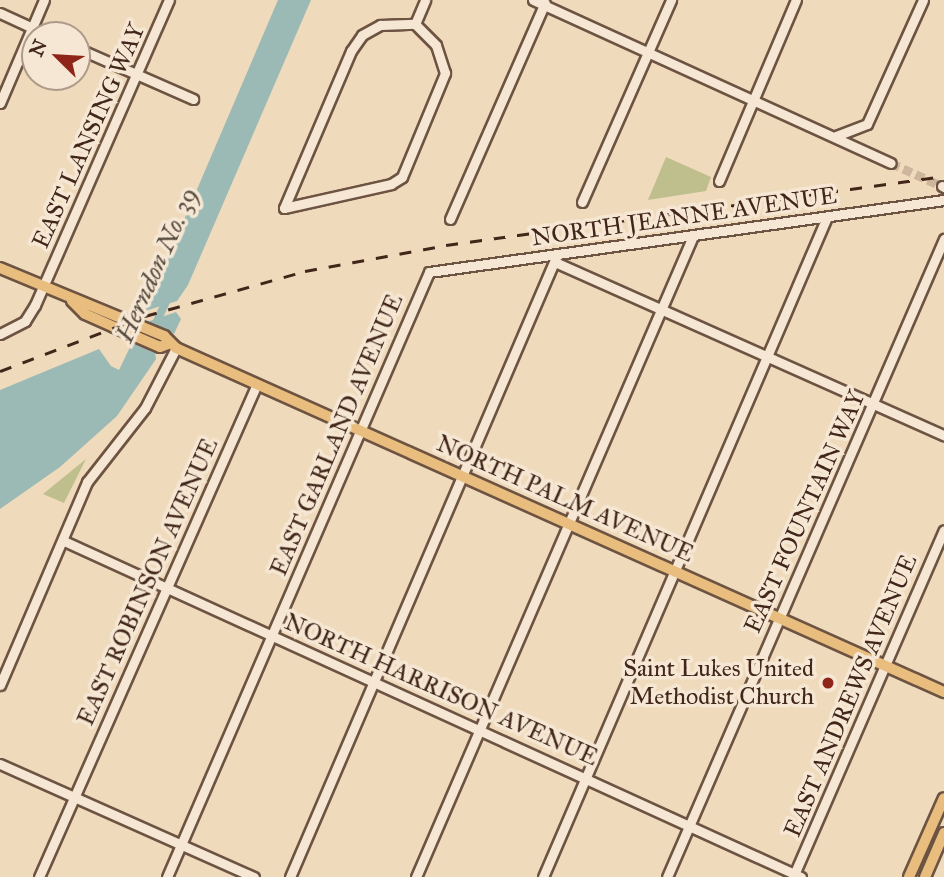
<!DOCTYPE html>
<style>
body{margin:0}
#map{position:relative;width:944px;height:877px;overflow:hidden;background:#f0dabc;font-family:"IM FELL Great Primer",serif}
div>[style]{position:absolute}
[style*='--x']{left:calc(var(--x)*1px);top:calc(var(--y)*1px);width:calc(var(--w)*1px);rotate:calc(var(--a)*1deg)}
.green>*{inset:0;background:#bfbe8d}
.water>*{inset:0;background:#9bbab6}
.canal>*{height:8px;margin:-4px;padding:0 4px;transform-origin:4px;border-radius:4px;background:#9bbab6}
.minor-tunnel>*{height:9px;margin-top:-4.5px;transform-origin:0;background:repeating-linear-gradient(90deg,#cdb69b 0 9px,transparent 0 13.5px)}
.roads{filter:drop-shadow(2px 0 #6d5342) drop-shadow(-2px 0 #6d5342) drop-shadow(0 2px #6d5342) drop-shadow(0 -2px #6d5342)}
.minor>*{height:9px;margin:-4.5px;padding:0 4.5px;transform-origin:4.5px;border-radius:4.5px;background:#f5e7d3}
.major>*{height:10px;margin:-5px;padding:0 5px;transform-origin:5px;border-radius:5px;background:#e8bd7e}
.rail>*{height:2.5px;margin-top:-1.25px;transform-origin:0;background:repeating-linear-gradient(90deg,#412619 0 12px,transparent 0 24px)}
.dots>*{width:19px;height:19px;translate:-50% -50%;box-sizing:border-box;border:4px solid #f5e7d3;border-radius:50%}
span{translate:-50% -50%;white-space:nowrap;text-align:center;line-height:1.15;-webkit-text-stroke:7px #f5e7d3;paint-order:stroke}
.street-label{font-size:24px;color:#412619}
.poi-label{font-size:24px;color:#412619}
.right{translate:-100% -50%;text-align:right}
.water-label{font-size:26px;color:#584b40;font-style:italic}
.north{position:absolute;left:21px;top:21px;width:70px;height:70px;box-sizing:border-box;background:#f5e7d3;border:2px solid #ad9a89;border-radius:50%;rotate:294deg;font-size:19px;font-weight:700;line-height:28px;text-align:center;color:#412619}
.north::after{content:'';display:block;margin:auto;width:24px;height:32px;background:#8f2418;clip-path:polygon(50% 0,100% 100%,50% 72%,0 100%)}
</style>
<div id="map">
<div class="green">
<i style="clip-path:polygon(666px 157px,711px 177px,706px 191px,648px 200px)"></i>
<i style="clip-path:polygon(86px 459px,64px 503px,43px 494px)"></i>
</div>
<div class="water">
<i style="clip-path:polygon(278px 0,311px 0,188px 285px,177px 301px,145px 311px)"></i>
<i style="clip-path:polygon(176px 312px,181px 319px,174px 334px,147px 322px)"></i>
<i style="clip-path:polygon(132px 343px,155px 353px,156px 359px,117px 416px,60px 467px,0 509px,0 390px,99px 349px,111px 366px,119px 370px)"></i>
</div>
<div class="canal">
<i style="--x:145;--y:347;--w:57;--a:-65.2"></i>
</div>
<div class="minor-tunnel">
<i style="--x:891;--y:163;--w:56;--a:24.3"></i>
</div>
<div class="roads">
<div class="minor">
<i style="--x:533;--y:0;--w:393;--a:24.5"></i>
<i style="--x:0;--y:13;--w:53;--a:24.6"></i>
<i style="--x:415;--y:24;--w:26;--a:-67"></i>
<i style="--x:77;--y:48;--w:127;--a:23.7"></i>
<i style="--x:0;--y:103;--w:112;--a:-66.9"></i>
<i style="--x:836;--y:136;--w:33;--a:-21"></i>
<i style="--x:867;--y:124;--w:136;--a:-65.7"></i>
<i style="--x:719;--y:181;--w:197;--a:-67"></i>
<i style="--x:942;--y:186;--w:2;--a:27"></i>
<i style="--x:582;--y:202;--w:221;--a:-66.2"></i>
<i style="--x:284;--y:208;--w:110;--a:-12.6"></i>
<i style="--x:391;--y:184;--w:13;--a:-32"></i>
<i style="--x:402;--y:177;--w:113;--a:-67.5"></i>
<i style="--x:445;--y:73;--w:29;--a:-108"></i>
<i style="--x:436;--y:45;--w:30;--a:-135"></i>
<i style="--x:284;--y:208;--w:171;--a:-66.9"></i>
<i style="--x:351;--y:51;--w:19;--a:-55"></i>
<i style="--x:362;--y:35;--w:21;--a:-29"></i>
<i style="--x:380;--y:25;--w:35;--a:-2"></i>
<i style="--x:450;--y:219;--w:236;--a:-66.3"></i>
<i style="--x:557;--y:263;--w:424;--a:24"></i>
<i style="--x:0;--y:334;--w:28;--a:-27"></i>
<i style="--x:25;--y:321;--w:19;--a:-58"></i>
<i style="--x:35;--y:305;--w:333;--a:-66.3"></i>
<i style="--x:64;--y:541;--w:810;--a:24.51"></i>
<i style="--x:0;--y:685;--w:221;--a:-66.8"></i>
<i style="--x:87;--y:482;--w:94;--a:-51.9"></i>
<i style="--x:145;--y:408;--w:68;--a:-62.7"></i>
<i style="--x:0;--y:764;--w:278;--a:24"></i>
<i style="--x:39;--y:877;--w:539;--a:-66.15"></i>
<i style="--x:167;--y:877;--w:659;--a:-66.58"></i>
<i style="--x:429;--y:272;--w:520;--a:-7.96"></i>
<i style="--x:290;--y:877;--w:677;--a:-66.77"></i>
<i style="--x:416;--y:877;--w:698;--a:-66.63"></i>
<i style="--x:543;--y:877;--w:719;--a:-66.72"></i>
<i style="--x:667;--y:877;--w:696;--a:-66.53"></i>
<i style="--x:793;--y:877;--w:378;--a:-66.5"></i>
</div>
<div class="major">
<i style="--x:0;--y:268;--w:178;--a:22.5"></i>
<i style="--x:164;--y:336;--w:17;--a:45"></i>
<i style="--x:176;--y:348;--w:842;--a:24.13"></i>
<i style="--x:72;--y:301;--w:18;--a:45"></i>
<i style="--x:85;--y:314;--w:32;--a:24"></i>
<i style="--x:114;--y:327;--w:50;--a:23.5"></i>
<i style="--x:160;--y:347;--w:9;--a:-21"></i>
<i style="--x:909;--y:877;--w:86;--a:-66.1"></i>
<i style="--x:925;--y:877;--w:48;--a:-66.6"></i>
</div>
</div>
<div class="rail">
<i style="--x:0;--y:371;--w:155;--a:-20.8"></i>
<i style="--x:145;--y:316;--w:166;--a:-15.7"></i>
<i style="--x:305;--y:271;--w:143;--a:-10.4"></i>
<i style="--x:446;--y:245;--w:503;--a:-7.89"></i>
</div>
<div class="dots">
<i style="left:828px;top:683px;background:#8f2418"></i>
</div>
<div class="street-label">
<span style="left:89px;top:136px;rotate:-66deg">EAST LANSING WAY</span>
<span style="left:684px;top:217px;rotate:-8deg">NORTH JEANNE AVENUE</span>
<span style="left:337px;top:435px;rotate:-67deg">EAST GARLAND AVENUE</span>
<span style="left:565px;top:499px;rotate:24deg">NORTH PALM AVENUE</span>
<span style="left:805px;top:512px;rotate:-66deg">EAST FOUNTAIN WAY</span>
<span style="left:148px;top:582px;rotate:-66deg">EAST ROBINSON AVENUE</span>
<span style="left:441px;top:690px;rotate:24deg">NORTH HARRISON AVENUE</span>
<span style="left:851px;top:696px;rotate:-67deg">EAST ANDREWS AVENUE</span>
</div>
<div class="poi-label">
<span class="right" style="left:814px;top:683px">Saint Lukes United<br>Methodist Church</span>
</div>
<div class="water-label">
<span style="left:157px;top:265px;rotate:-66deg">Herndon No. 39</span>
</div>
<div class="north">N</div>
</div>
